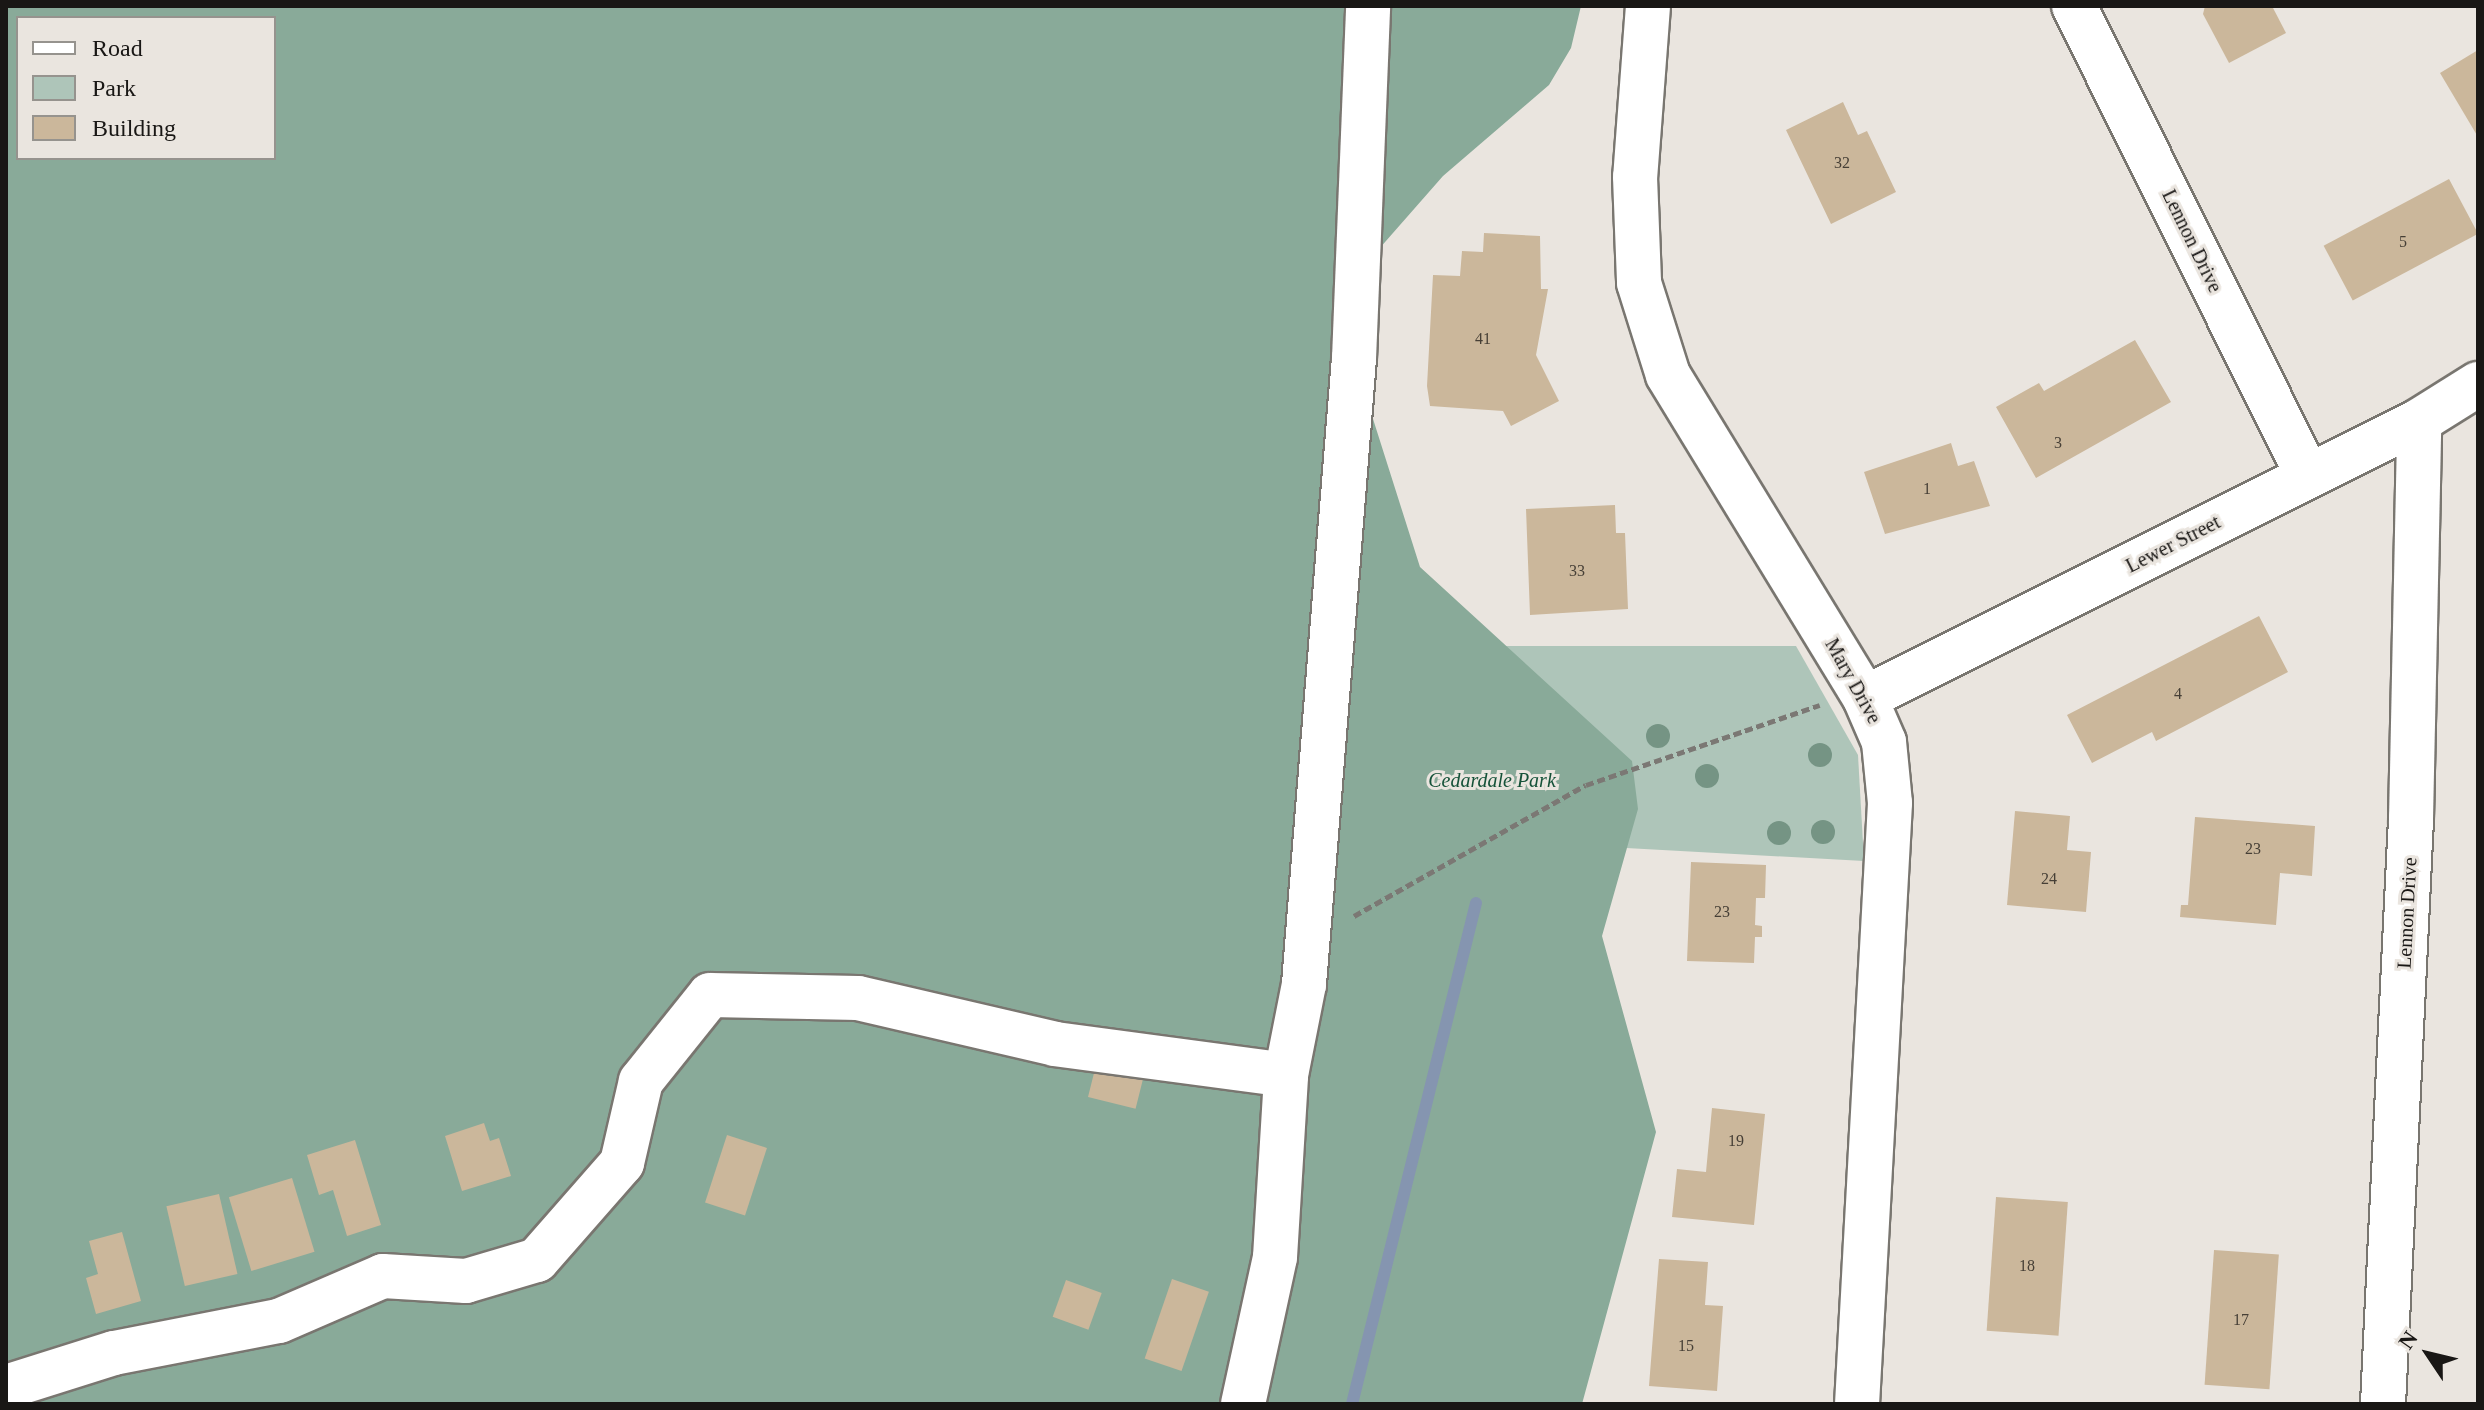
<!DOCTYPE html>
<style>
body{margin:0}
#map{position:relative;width:2484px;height:1410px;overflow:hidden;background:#eae5df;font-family:"Times New Roman",serif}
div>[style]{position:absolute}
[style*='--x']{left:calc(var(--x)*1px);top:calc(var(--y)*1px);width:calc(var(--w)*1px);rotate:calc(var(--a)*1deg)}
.green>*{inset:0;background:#aec5b9}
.forest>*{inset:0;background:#89aa99}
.stream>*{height:12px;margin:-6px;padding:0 6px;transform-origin:6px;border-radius:6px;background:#8595b0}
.building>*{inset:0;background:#cbb79b;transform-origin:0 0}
.path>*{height:5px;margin-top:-2.5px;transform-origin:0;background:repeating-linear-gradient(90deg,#7b7874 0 8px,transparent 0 12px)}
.roads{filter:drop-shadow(2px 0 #797670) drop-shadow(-2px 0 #797670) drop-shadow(0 2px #797670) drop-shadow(0 -2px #797670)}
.minor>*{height:44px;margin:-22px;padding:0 22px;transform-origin:22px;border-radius:22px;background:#fff}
.trees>*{width:24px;height:24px;margin:-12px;border-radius:50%;background:#759484}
span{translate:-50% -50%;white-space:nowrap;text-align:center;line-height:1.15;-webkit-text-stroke:6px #eae5df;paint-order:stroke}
.number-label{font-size:16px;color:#463f36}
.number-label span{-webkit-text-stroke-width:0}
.street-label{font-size:20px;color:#191715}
.park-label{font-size:20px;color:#155239;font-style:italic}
.frame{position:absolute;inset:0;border:8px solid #191715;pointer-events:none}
.legend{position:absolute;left:16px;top:16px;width:260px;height:144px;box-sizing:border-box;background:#eae5df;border:2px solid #96938e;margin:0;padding:10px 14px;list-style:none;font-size:24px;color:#191715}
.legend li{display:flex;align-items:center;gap:16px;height:40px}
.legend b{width:40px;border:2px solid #96938e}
.north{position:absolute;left:2388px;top:1314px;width:80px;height:80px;-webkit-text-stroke:6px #eae5df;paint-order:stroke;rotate:305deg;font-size:22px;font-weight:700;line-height:32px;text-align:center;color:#191715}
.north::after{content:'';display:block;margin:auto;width:28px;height:36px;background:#191715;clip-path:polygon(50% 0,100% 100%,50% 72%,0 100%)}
</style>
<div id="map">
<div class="green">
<i style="clip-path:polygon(1366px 646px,1796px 646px,1858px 755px,1864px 861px,1608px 847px)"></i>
</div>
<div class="forest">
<i style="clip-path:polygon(evenodd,6px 6px,1581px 6px,1571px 48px,1549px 85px,1443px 176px,1357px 274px,1354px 359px,1420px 567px,1632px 761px,1638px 809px,1602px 936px,1656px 1132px,1582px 1404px,6px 1404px,6px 6px,18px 18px,274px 18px,274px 158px,18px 158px,18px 18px)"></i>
</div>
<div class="stream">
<i style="--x:1352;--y:1404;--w:516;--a:-76.1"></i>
</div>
<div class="building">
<i style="clip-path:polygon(2205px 6px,2272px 6px,2286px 33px,2229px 63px,2203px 14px)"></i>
<i style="clip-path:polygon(2478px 50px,2478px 137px,2440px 73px)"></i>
<i style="clip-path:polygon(1843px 102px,1858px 135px,1867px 131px,1896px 192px,1831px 224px,1786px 130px)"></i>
<i style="left:2449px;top:179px;width:62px;height:142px;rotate:62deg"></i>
<i style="clip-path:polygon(1484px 233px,1540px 236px,1541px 289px,1548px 289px,1536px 355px,1559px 401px,1511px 426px,1503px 411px,1430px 406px,1427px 386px,1433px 275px,1460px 276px,1462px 251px,1483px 252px)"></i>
<i style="clip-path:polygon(2135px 340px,2171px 402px,2036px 478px,1996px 407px,2039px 383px,2044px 391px)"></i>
<i style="clip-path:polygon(1951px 443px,1958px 466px,1974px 461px,1990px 506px,1885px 534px,1864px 472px)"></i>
<i style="clip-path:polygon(1615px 505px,1616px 533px,1625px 533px,1628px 609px,1530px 615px,1526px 509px)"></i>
<i style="clip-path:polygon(2259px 616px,2288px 672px,2156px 741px,2152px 732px,2092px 763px,2067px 715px)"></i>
<i style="clip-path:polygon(2015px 811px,2070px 816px,2067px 850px,2091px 852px,2086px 912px,2007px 905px)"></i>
<i style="clip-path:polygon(2195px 817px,2315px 826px,2312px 876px,2280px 873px,2276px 925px,2180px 917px,2181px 905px,2188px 905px)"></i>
<i style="clip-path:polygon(1691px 862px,1766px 865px,1765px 898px,1756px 898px,1755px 925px,1762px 926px,1762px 937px,1755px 937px,1754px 963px,1687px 961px)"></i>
<i style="left:1096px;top:1065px;width:49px;height:33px;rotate:14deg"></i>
<i style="clip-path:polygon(1712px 1108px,1765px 1114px,1754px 1225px,1672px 1217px,1677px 1169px,1706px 1172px)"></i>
<i style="clip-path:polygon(484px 1123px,490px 1141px,499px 1138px,511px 1176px,462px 1191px,445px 1136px)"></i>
<i style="left:727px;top:1135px;width:42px;height:71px;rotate:18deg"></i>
<i style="clip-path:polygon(355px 1140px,381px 1225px,347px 1236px,333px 1190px,319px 1195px,307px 1155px)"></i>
<i style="left:292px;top:1178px;width:77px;height:66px;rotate:73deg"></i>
<i style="left:219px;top:1194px;width:82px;height:54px;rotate:77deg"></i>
<i style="left:1996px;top:1197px;width:72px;height:134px;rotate:4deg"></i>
<i style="clip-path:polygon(122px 1232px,141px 1301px,96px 1314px,86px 1278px,98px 1274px,89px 1241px)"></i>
<i style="left:2214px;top:1250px;width:65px;height:135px;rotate:4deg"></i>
<i style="clip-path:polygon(1659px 1259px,1708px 1262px,1705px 1305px,1723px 1306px,1717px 1391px,1649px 1386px)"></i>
<i style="left:1172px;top:1279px;width:39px;height:84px;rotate:19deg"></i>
<i style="left:1066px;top:1280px;width:38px;height:39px;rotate:20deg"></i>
</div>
<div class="path">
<i style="--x:1354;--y:916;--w:266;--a:-29.5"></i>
<i style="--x:1586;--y:785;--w:247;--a:-18.9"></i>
</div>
<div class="roads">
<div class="minor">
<i style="--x:1648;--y:6;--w:171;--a:94.3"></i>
<i style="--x:1635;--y:177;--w:106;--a:87.8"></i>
<i style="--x:1639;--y:283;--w:96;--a:72.5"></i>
<i style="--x:1668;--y:375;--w:378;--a:58.6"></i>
<i style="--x:1865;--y:698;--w:48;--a:66.6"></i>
<i style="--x:1884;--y:742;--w:61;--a:84.4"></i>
<i style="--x:1890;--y:803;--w:602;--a:93.14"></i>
<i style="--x:2074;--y:6;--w:525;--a:63.53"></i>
<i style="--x:1865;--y:698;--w:619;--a:-26.57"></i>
<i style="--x:2419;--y:421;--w:70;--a:-32.1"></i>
<i style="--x:6;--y:1387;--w:113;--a:-17.5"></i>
<i style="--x:114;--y:1353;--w:168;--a:-11"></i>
<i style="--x:279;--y:1321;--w:113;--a:-23.4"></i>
<i style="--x:383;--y:1276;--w:83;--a:3.4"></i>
<i style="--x:466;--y:1281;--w:74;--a:-16.5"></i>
<i style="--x:537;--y:1260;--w:129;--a:-48.8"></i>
<i style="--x:622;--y:1163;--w:84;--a:-77"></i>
<i style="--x:641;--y:1081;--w:110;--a:-51.3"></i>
<i style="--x:710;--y:995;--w:148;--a:1.2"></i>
<i style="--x:858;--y:998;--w:202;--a:13.1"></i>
<i style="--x:1055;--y:1044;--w:233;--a:7.6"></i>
<i style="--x:1243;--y:1404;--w:150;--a:-77.7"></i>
<i style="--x:1275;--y:1257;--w:182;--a:-86.5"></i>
<i style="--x:1286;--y:1075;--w:93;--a:-78.8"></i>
<i style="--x:1304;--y:984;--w:627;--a:-85.43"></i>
<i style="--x:1354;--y:359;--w:353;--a:-87.7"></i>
<i style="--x:2383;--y:1404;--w:586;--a:-87.26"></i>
<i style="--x:2411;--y:819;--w:398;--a:-88.8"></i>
</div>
</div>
<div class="trees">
<i style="left:1658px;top:736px"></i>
<i style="left:1820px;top:755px"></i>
<i style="left:1707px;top:776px"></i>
<i style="left:1823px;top:832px"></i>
<i style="left:1779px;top:833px"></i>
</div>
<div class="number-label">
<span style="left:1842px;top:163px">32</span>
<span style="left:2403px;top:242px">5</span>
<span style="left:1483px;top:339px">41</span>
<span style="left:2058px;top:443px">3</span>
<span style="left:1927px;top:489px">1</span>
<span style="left:1577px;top:571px">33</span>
<span style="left:2178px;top:694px">4</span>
<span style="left:2253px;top:849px">23</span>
<span style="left:2049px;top:879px">24</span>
<span style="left:1722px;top:912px">23</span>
<span style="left:1736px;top:1141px">19</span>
<span style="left:2027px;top:1266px">18</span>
<span style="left:2241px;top:1320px">17</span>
<span style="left:1686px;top:1346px">15</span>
</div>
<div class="street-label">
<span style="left:2192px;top:241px;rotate:64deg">Lennon Drive</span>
<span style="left:2173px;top:544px;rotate:-27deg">Lewer Street</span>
<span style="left:1853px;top:681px;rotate:61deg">Mary Drive</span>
<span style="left:2407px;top:913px;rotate:-87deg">Lennon Drive</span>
</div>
<div class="park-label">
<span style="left:1492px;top:780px">Cedardale Park</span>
</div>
<div class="frame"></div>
<ul class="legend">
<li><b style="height:10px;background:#fff"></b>Road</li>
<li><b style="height:22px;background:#aec5b9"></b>Park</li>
<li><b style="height:22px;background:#cbb79b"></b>Building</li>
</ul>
<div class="north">N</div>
</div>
